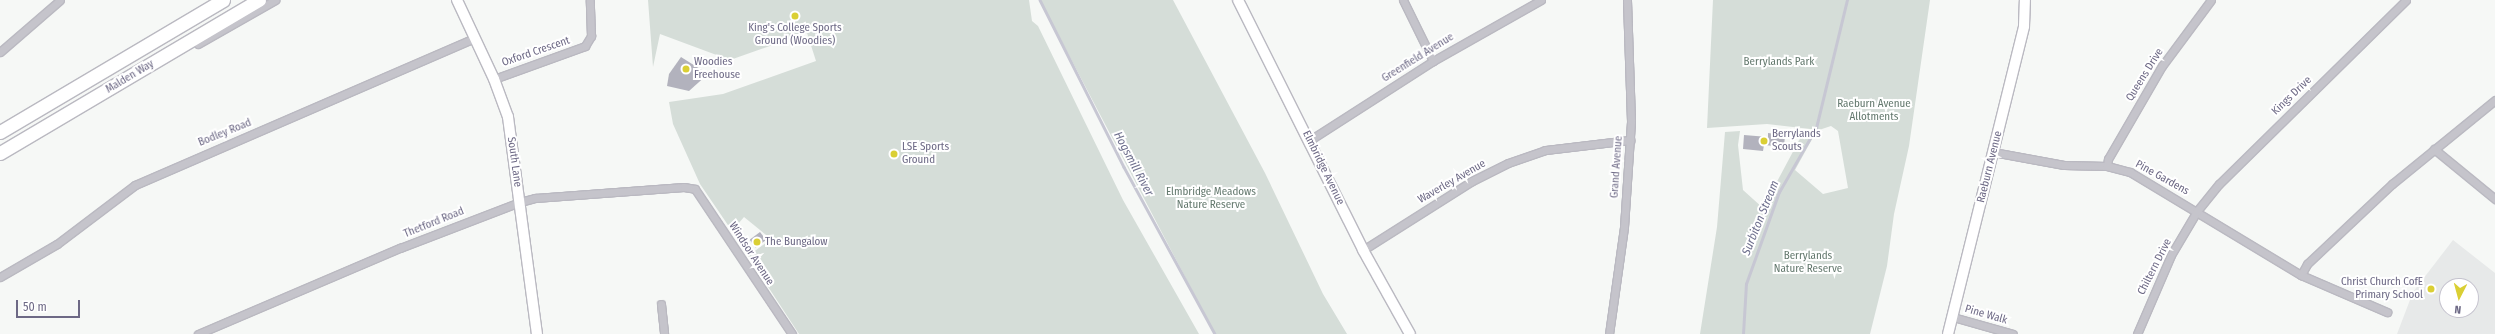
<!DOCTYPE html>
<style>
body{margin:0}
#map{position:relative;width:2495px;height:334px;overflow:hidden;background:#f6f8f6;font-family:"Fira Sans Condensed",sans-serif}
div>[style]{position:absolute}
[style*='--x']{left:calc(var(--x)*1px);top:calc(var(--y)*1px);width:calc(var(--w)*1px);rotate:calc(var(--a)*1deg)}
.built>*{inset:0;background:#e7e9e9}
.green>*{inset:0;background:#d5ddd8}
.stream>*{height:2.5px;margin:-1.25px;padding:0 1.25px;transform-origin:1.25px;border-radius:1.25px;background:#c7c7d3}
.building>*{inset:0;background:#b2b2bd;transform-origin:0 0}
.roads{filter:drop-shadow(1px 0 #bab9c1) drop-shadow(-1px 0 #bab9c1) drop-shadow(0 1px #bab9c1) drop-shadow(0 -1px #bab9c1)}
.street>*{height:7px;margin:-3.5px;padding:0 3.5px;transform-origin:3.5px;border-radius:3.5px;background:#c5c4cb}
.secondary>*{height:10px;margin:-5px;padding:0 5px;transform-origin:5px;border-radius:5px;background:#fff}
.highway>*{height:13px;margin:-6.5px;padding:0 6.5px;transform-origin:6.5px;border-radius:6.5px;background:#fff}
.dots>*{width:11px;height:11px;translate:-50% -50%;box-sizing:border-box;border:2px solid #fff;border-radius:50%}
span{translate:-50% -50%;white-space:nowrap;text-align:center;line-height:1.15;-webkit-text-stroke:4px #fff;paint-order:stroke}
.poi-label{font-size:11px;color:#6d6985}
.left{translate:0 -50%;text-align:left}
.right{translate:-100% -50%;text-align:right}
.street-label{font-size:11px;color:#6d6985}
.park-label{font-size:11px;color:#63786d}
.water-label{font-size:12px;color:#6f708e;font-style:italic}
.north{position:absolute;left:2439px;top:278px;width:40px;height:40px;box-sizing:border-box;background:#fff;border:1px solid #c5c3ce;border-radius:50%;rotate:186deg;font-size:11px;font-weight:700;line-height:16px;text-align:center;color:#6d6985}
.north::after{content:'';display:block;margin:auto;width:14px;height:18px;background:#dacf34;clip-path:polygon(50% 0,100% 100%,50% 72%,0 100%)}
.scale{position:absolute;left:16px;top:300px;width:64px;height:18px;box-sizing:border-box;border:2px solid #6d6985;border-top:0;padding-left:5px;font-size:12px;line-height:14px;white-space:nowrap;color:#6d6985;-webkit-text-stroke:3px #fff;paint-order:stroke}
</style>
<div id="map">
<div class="built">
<i style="clip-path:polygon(evenodd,2453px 240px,2495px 273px,2495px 334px,2397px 334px,2413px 292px,2453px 240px,2447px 286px,2471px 286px,2471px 310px,2447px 310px,2447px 286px)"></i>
</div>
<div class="green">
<i style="clip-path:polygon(648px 0,1029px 0,1032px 21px,1038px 26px,1123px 200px,1199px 334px,799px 334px,748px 256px,771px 239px,744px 217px,732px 231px,700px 184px,673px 124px,669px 102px,723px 94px,816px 61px,807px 33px,730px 60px,660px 34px,653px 67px)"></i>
<i style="clip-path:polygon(1040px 0,1173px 0,1265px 173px,1323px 294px,1347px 334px,1215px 334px)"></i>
<i style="clip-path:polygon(1713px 0,1930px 0,1909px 146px,1894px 214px,1887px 266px,1870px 334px,1700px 334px,1717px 227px,1725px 132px,1740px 131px,1738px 145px,1743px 190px,1763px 208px,1804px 131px,1816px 132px,1795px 170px,1823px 194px,1848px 188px,1838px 131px,1831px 126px,1819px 130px,1767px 124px,1707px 128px)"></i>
</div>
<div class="stream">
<i style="--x:1040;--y:0;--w:187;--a:63.3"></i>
<i style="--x:1124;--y:167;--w:190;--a:61.4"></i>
<i style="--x:1743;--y:334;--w:50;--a:-86.6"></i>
<i style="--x:1746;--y:284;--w:98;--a:-70.3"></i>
<i style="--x:1779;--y:192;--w:74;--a:-60"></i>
<i style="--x:1816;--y:128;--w:132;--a:-76.4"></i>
</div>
<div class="building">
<i style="clip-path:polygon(681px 57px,708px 74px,689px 91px,667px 86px,669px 74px)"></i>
<i style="clip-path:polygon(1768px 133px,1785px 135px,1784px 147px,1764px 145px,1763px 151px,1743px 149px,1744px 135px,1768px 137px)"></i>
<i style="left:760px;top:232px;width:10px;height:13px;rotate:53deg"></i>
</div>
<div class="roads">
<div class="street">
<i style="--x:1403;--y:0;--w:68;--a:63.8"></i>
<i style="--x:198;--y:44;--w:89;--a:-29.7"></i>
<i style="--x:0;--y:52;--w:79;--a:-40.9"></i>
<i style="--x:494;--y:79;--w:97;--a:-19.9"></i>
<i style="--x:585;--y:46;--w:12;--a:-59"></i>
<i style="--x:591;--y:36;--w:36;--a:-92"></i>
<i style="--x:1310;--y:140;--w:146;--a:-32.7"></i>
<i style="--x:1433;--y:61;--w:124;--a:-29.5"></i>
<i style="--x:2434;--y:149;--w:79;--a:39.3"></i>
<i style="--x:1993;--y:152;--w:72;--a:10.4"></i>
<i style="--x:2064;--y:165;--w:43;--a:1.3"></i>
<i style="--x:2107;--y:166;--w:24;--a:15"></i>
<i style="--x:2130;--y:172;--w:200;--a:31.1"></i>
<i style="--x:2301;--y:275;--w:94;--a:23.3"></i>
<i style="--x:2107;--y:166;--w:7;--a:-82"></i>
<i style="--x:2108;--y:159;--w:108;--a:-59.9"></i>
<i style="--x:2162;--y:66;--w:82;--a:-53.4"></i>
<i style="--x:1363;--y:250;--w:129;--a:-32.3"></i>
<i style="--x:1472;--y:181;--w:40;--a:-26.6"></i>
<i style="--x:1508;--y:163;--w:39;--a:-19"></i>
<i style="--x:1545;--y:150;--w:86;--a:-6.7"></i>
<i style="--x:2301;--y:275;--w:13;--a:-61"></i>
<i style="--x:2307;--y:264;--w:117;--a:-43.3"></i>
<i style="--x:2392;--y:184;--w:133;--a:-39.2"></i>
<i style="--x:0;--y:277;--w:66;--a:-30.1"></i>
<i style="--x:57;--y:244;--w:98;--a:-37.1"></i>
<i style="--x:135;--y:185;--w:370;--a:-23.4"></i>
<i style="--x:661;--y:304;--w:30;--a:84"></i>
<i style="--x:1953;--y:317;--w:62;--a:15.8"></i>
<i style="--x:198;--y:334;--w:220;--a:-23.1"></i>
<i style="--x:400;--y:248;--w:129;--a:-21"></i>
<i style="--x:520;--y:202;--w:16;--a:-15"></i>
<i style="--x:535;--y:198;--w:149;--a:-4.2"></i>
<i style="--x:684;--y:187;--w:11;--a:10"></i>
<i style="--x:695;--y:189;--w:174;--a:56.2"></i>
<i style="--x:1609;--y:334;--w:108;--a:-82"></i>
<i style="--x:1624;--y:227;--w:106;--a:-86.2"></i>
<i style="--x:1631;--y:121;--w:121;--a:-91.9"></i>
<i style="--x:2137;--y:334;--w:86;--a:-66.7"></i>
<i style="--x:2171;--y:255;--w:51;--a:-59.4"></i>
<i style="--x:2197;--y:211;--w:35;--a:-51"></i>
<i style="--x:2219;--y:184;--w:262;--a:-44.5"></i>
</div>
<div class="secondary">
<i style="--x:457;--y:0;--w:87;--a:64.9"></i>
<i style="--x:494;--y:79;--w:40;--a:69.8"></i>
<i style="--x:508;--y:117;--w:219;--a:82.4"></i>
<i style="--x:1238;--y:0;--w:280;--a:63.4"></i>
<i style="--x:1363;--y:250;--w:96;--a:60.8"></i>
<i style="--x:1948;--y:334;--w:317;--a:-76.1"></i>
<i style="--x:2024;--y:26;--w:26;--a:-88"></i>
</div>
<div class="highway">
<i style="--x:0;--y:132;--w:259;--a:-30.6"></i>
<i style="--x:0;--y:153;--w:301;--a:-30.6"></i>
</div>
</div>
<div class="dots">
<i style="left:795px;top:16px;background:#dacf34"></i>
<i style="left:686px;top:69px;background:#dacf34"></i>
<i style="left:1764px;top:141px;background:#dacf34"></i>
<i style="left:894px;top:154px;background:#dacf34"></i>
<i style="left:757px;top:242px;background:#dacf34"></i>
<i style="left:2431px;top:289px;background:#dacf34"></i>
</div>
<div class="poi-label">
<span style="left:795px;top:35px">King's College Sports<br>Ground (Woodies)</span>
<span class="left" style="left:694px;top:69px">Woodies<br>Freehouse</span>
<span class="left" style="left:1772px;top:141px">Berrylands<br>Scouts</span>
<span class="left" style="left:902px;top:154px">LSE Sports<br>Ground</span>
<span class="left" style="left:765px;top:242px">The Bungalow</span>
<span class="right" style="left:2423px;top:289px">Christ Church CofE<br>Primary School</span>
</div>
<div class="street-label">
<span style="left:536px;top:52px;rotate:-19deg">Oxford Crescent</span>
<span style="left:1418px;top:58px;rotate:-32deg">Greenfield Avenue</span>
<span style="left:2145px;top:75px;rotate:-58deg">Queens Drive</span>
<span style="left:130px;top:77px;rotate:-31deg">Malden Way</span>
<span style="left:2292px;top:96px;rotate:-44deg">Kings Drive</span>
<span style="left:225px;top:133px;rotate:-22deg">Bodley Road</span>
<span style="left:514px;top:162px;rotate:82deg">South Lane</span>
<span style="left:1617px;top:167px;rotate:-86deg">Grand Avenue</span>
<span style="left:1990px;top:167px;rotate:-76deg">Raeburn Avenue</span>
<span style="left:1323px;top:168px;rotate:64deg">Elmbridge Avenue</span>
<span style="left:2162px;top:178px;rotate:29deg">Pine Gardens</span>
<span style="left:1452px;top:182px;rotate:-30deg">Waverley Avenue</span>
<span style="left:434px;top:223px;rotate:-22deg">Thetford Road</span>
<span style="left:751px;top:254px;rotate:57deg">Windsor Avenue</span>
<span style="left:2155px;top:267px;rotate:-63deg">Chiltern Drive</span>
<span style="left:1986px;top:315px;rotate:16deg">Pine Walk</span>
</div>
<div class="park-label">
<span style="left:1779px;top:62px">Berrylands Park</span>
<span style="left:1874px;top:111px">Raeburn Avenue<br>Allotments</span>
<span style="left:1211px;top:199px">Elmbridge Meadows<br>Nature Reserve</span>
<span style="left:1808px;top:263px">Berrylands<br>Nature Reserve</span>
</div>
<div class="water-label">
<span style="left:1133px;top:164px;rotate:62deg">Hogsmill River</span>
<span style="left:1761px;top:218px;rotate:-68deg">Surbiton Stream</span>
</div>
<div class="north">N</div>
<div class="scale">50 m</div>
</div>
